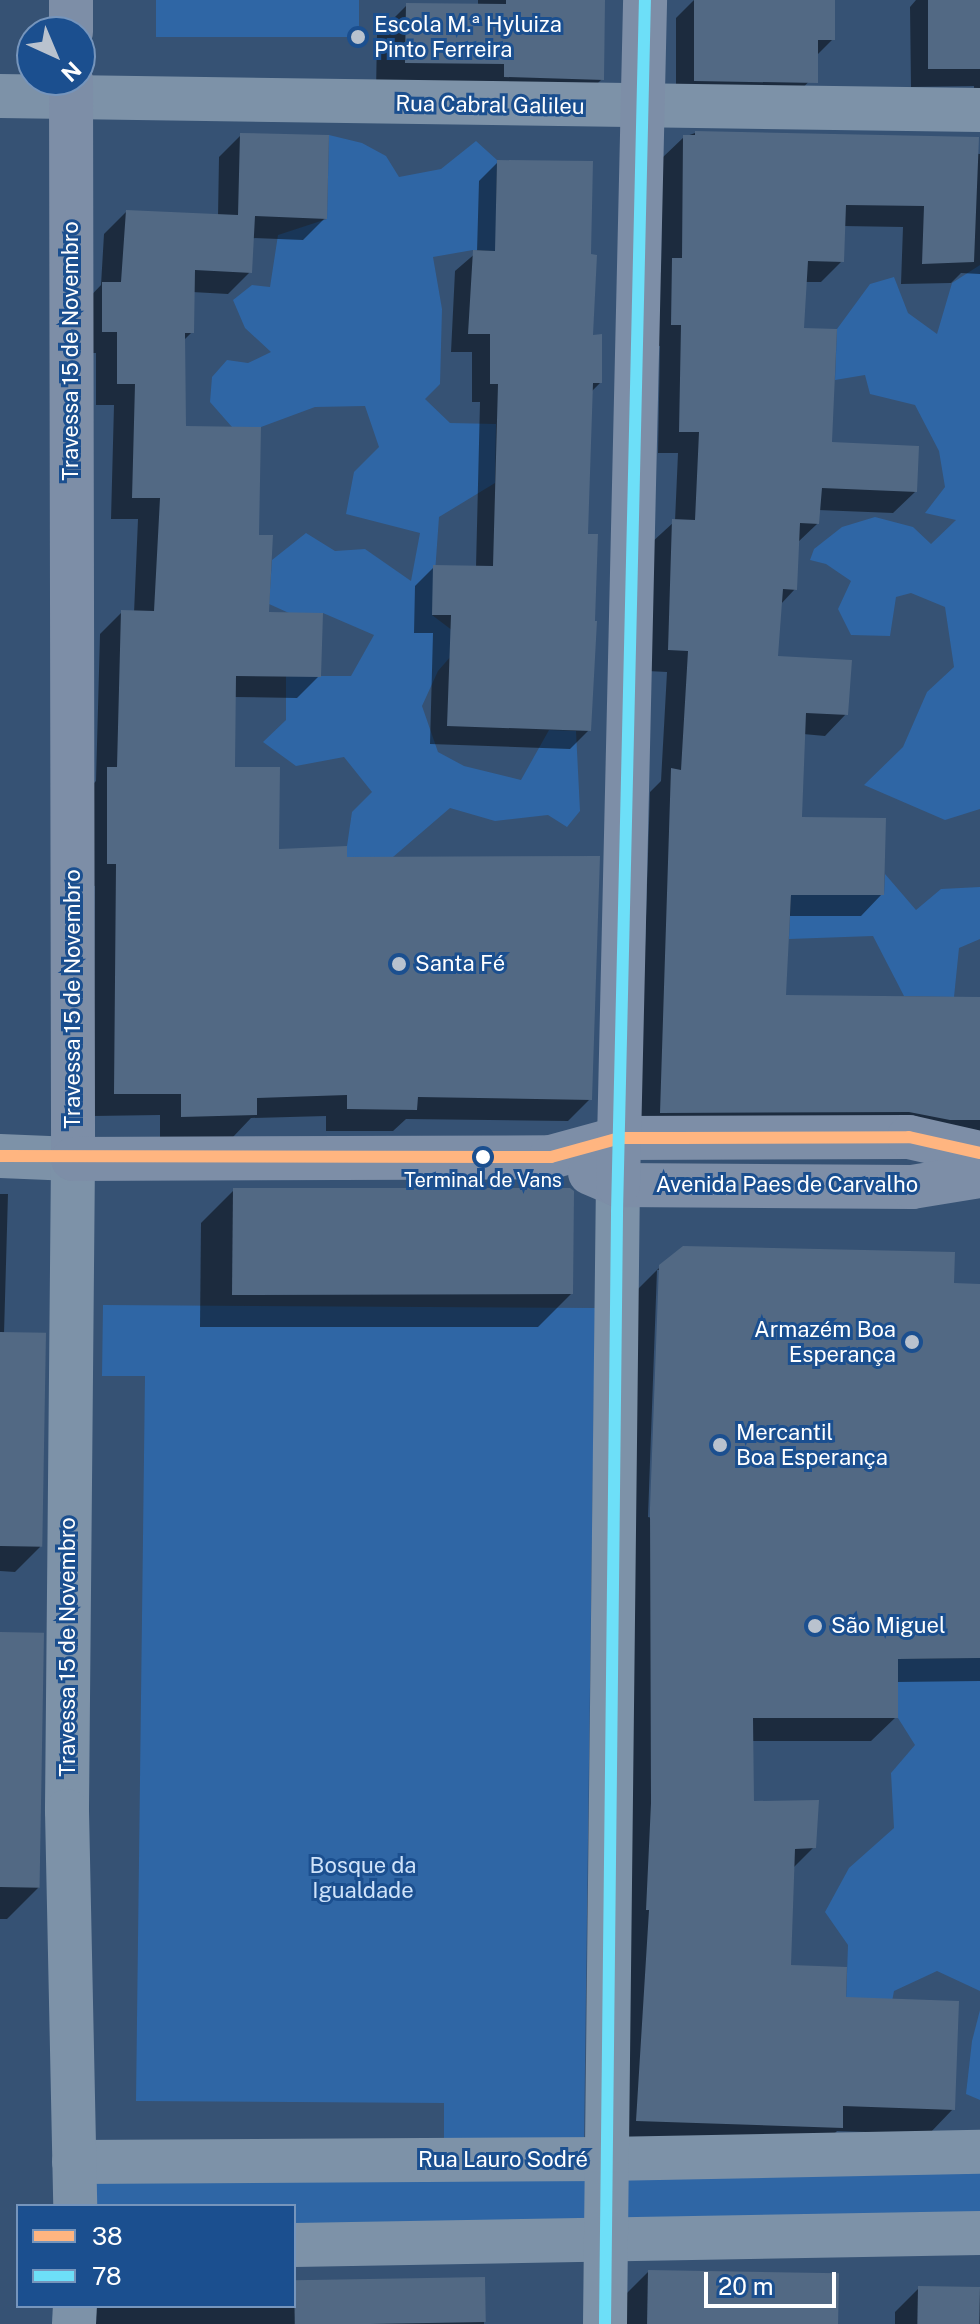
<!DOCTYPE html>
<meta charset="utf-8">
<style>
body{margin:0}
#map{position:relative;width:980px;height:2324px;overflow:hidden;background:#365274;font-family:"Public Sans",sans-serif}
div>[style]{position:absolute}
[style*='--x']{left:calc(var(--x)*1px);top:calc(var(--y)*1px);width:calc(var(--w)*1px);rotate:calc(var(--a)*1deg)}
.green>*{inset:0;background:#2f66a5;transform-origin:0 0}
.shadow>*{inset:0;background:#0007}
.building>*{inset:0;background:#526984;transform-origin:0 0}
.minor>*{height:44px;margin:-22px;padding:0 22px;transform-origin:22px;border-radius:22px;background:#7d92a8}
.tertiary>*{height:44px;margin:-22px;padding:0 22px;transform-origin:22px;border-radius:22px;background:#7d92a8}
.primary>*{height:44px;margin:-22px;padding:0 22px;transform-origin:22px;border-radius:22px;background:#7d8ea7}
.bus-1>*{height:12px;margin:-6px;padding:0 6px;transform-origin:6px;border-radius:6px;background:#ffb580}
.bus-2>*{height:12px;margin:-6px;padding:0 6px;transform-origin:6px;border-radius:6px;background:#6ddff8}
.dots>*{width:22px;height:22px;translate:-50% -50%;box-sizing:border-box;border:4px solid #1b4f8f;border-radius:50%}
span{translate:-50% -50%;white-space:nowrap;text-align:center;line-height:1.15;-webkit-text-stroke:6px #1b4f8f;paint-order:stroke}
.bus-label{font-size:20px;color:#fff}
.poi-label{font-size:22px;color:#fff}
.left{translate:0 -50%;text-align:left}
.right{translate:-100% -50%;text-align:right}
.street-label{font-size:22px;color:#fff}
.park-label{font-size:22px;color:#cfe3fa}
.legend{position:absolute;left:16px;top:2204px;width:280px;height:104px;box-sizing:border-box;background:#1b4f8f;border:2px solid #7695bc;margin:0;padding:10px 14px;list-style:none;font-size:24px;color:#fff}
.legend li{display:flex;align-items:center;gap:16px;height:40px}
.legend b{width:40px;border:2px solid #7695bc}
.north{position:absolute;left:16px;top:16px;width:80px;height:80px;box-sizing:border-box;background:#1b4f8f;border:2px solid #7695bc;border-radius:50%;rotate:136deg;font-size:22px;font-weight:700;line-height:32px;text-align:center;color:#fff}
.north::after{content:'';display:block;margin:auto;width:28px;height:36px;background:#b9c2ce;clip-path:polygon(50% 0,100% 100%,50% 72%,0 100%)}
.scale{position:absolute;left:704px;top:2272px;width:132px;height:36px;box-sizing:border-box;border:4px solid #fff;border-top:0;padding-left:10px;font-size:24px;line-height:28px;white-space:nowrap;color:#fff;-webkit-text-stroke:6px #1b4f8f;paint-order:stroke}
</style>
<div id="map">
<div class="green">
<i style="left:156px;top:0;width:203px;height:37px"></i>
<i style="clip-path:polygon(329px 135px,362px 143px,386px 156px,399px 177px,441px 169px,476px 141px,497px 160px,496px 203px,552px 253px,473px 250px,433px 257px,442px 309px,440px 384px,425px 399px,450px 423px,496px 424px,495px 483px,439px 517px,432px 615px,465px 640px,438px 671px,422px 706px,438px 752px,464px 766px,521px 780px,549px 730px,576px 731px,580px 811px,567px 827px,548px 815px,495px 821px,450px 808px,393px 857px,361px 857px,360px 940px,292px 943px,347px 846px,352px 812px,372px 792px,344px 757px,296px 766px,263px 742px,286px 720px,286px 676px,351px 676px,374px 635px,323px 613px,289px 613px,269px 604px,272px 560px,306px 533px,335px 551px,365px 549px,411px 581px,420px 533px,346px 514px,354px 472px,379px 447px,365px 406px,315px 407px,261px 427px,232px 427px,210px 402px,212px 377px,227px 360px,248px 363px,271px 352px,245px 328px,233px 300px,252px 285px,270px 287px,278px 235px,327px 219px)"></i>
<i style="clip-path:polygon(980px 265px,980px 809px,945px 820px,864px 785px,903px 747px,927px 692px,954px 667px,945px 607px,911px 593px,896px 597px,890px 636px,851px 635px,838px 609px,851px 581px,826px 564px,810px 560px,814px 549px,842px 527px,875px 517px,913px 527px,931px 544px,956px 520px,925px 513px,945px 487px,939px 451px,915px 405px,870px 394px,865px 375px,835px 380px,837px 329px,870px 284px,894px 277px,908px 313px,937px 334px,952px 283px)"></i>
<i style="clip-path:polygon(885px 874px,916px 910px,941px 889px,980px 887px,980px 939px,959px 948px,954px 997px,904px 996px,873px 936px,789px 939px,791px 895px,884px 895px)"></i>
<i style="clip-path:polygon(103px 1305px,595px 1308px,584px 2140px,444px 2139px,444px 2103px,136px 2101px,145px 1376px,102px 1376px)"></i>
<i style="clip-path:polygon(980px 1658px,980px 1991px,937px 1971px,894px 1991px,880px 2065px,844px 2061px,848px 1945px,825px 1912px,849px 1868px,894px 1828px,891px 1773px,915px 1745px,898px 1718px,898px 1659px)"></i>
<i style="clip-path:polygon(980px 2010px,980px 2100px,966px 2094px,972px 2041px)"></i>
<i style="clip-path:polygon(980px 2152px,980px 2233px,294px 2245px,294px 2206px,75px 2206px,74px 2162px)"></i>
</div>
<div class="shadow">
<i style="clip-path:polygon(478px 0,603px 0,602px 79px,572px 109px,376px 92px,377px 35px,407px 5px,478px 6px)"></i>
<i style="clip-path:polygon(694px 0,833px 0,833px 39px,816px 56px,816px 74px,798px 93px,676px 99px,676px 18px)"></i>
<i style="clip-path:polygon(916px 0,980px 0,980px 89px,974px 89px,974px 86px,911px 87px,910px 7px)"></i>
<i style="clip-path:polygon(695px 133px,980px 154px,980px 274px,961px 273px,951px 283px,901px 284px,903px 227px,843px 226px,842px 261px,821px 282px,805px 282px,802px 329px,830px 444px,915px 492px,893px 513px,818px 510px,817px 524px,797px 543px,795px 589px,780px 605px,776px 658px,846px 714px,825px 736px,803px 734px,800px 819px,882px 894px,861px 916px,788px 916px,784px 997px,980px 999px,980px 1142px,639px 1134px,650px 792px,661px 781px,667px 672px,647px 671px,651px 543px,675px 521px,678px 453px,658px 453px,660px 346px,650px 345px,651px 281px,661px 272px,662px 158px,684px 137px)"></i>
<i style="clip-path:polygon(241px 135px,325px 218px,303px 240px,252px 238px,250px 272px,228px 294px,192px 292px,192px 332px,183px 341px,184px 428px,257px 537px,267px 614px,319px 676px,297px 698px,234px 697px,233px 769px,277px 852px,345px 859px,590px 1099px,568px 1121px,406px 1119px,393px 1131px,326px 1131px,326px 1116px,251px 1118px,233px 1137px,160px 1139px,160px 1115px,93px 1116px,95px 886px,86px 885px,86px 791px,96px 781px,100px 634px,122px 612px,134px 613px,138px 519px,111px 519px,114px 405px,96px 405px,96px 353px,81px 353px,81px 306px,101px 285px,104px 234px,126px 212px,218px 216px,219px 157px)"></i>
<i style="clip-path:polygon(498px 162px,591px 337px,600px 383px,591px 392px,586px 535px,589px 730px,570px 749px,430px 744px,433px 633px,414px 633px,415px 586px,434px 567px,476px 567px,480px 402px,472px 402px,472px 352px,451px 352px,455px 271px,477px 252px,479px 181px)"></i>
<i style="clip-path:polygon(234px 1190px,571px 1294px,538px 1327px,200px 1327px,201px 1223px)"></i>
<i style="clip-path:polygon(0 1194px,8px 1194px,4px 1334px,40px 1547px,15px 1572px,0 1571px)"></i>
<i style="clip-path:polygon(660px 1267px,980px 1286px,980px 1681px,896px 1682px,896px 1717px,871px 1741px,752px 1741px,752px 1803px,814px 1847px,793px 1868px,789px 1967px,844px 1999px,953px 2109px,929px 2134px,837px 2131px,816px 2152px,613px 2145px,635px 1292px,657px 1270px,648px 1517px,652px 1518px,661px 1270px,657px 1270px)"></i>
<i style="clip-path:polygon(0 1634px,39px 1887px,7px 1919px,0 1919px)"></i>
<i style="clip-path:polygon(648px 2272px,836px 2324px,622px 2324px,623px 2297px)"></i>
<i style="clip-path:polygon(483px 2279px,484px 2324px,75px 2324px,76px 2306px,294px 2306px,294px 2283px)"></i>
<i style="clip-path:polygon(919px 2288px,980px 2289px,980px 2324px,895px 2324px,895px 2312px)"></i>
</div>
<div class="building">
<i style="clip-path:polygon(506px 0,605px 0,604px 80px,504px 77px,504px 64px,405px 63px,406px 3px,506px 4px)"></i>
<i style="clip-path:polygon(694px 0,835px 0,835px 40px,818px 40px,818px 83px,694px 81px)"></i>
<i style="left:928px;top:0;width:52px;height:69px"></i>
<i style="clip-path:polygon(695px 131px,979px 137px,974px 262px,922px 264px,924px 206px,846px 205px,844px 262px,808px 261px,804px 328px,837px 329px,832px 442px,919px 446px,917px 492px,822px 488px,819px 524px,800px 523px,797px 590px,783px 589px,778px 656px,852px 660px,848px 715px,806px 713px,802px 817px,886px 818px,884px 895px,791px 895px,786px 995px,980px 997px,980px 1120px,950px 1120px,909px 1112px,660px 1113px,671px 768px,681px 770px,688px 651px,668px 650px,672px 519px,695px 520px,699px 432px,679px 432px,681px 325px,671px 325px,672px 258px,682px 258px,683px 135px,695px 135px)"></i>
<i style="clip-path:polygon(240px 133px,329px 135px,327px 219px,255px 216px,252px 273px,195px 270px,194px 333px,185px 333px,186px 426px,261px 427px,259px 535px,273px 535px,269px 612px,323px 613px,321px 677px,236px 676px,235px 767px,280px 767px,279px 849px,347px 846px,347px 857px,600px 856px,592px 1100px,418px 1097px,417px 1110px,347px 1109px,347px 1095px,257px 1098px,257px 1115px,181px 1117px,181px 1094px,114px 1094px,116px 864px,107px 864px,107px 767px,117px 767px,121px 610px,154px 611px,160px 498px,132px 498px,135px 384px,117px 384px,117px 332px,102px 332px,102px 282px,121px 282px,126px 210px,238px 215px)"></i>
<i style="clip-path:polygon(497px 160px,593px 161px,591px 254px,597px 255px,593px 335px,602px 334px,602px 383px,593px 383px,588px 534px,598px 534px,595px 621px,597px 621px,591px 731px,447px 726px,451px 615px,432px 615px,433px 565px,493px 566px,498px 384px,490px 384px,490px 334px,468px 334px,473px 250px,495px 251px)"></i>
<i style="clip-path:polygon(233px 1188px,570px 1188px,574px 1191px,573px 1294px,232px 1295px)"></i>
<i style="clip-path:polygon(683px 1246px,955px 1252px,954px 1283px,980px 1284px,980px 1658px,898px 1659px,898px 1718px,753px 1718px,754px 1801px,819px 1800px,816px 1848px,795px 1849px,791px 1965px,847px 1967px,846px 1997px,959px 2001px,955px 2110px,843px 2106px,843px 2128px,636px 2121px,649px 1910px,646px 1910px,651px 1803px,650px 1508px,659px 1265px)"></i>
<i style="left:0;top:1332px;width:46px;height:214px;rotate:1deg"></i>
<i style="left:0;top:1632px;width:44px;height:255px;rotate:1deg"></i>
<i style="left:648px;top:2270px;width:191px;height:54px;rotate:1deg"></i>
<i style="left:485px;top:2277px;width:45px;height:191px;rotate:89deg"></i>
<i style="left:918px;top:2286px;width:62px;height:38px;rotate:1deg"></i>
</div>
<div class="minor">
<i style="--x:0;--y:96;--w:980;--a:0.82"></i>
<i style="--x:0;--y:1156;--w:73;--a:2.4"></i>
<i style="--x:74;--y:2162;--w:532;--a:-0.32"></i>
<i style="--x:606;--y:2159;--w:374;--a:-1.1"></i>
<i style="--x:294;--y:2245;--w:686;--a:-1"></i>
</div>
<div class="tertiary">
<i style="--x:73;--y:1159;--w:652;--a:90.53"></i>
<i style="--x:67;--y:1811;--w:395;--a:88.8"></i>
<i style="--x:74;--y:2324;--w:18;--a:-87"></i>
<i style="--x:605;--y:2324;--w:1139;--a:-89.35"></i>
</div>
<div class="primary">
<i style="--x:71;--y:0;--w:32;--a:90"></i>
<i style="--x:71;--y:80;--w:1079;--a:89.89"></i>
<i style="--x:73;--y:1159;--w:478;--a:-0.2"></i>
<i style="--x:551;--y:1157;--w:72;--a:-15.4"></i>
<i style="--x:620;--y:1138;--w:289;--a:-0.2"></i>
<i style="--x:909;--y:1137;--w:73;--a:12.7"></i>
<i style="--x:590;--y:1173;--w:30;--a:23"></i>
<i style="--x:618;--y:1185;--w:294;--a:0.4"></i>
<i style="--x:912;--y:1187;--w:69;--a:-9.2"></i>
<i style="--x:618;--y:1185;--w:1185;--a:-88.69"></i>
</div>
<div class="bus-1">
<i style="--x:0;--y:1156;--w:551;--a:0.1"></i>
<i style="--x:551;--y:1157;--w:72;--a:-15.4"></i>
<i style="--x:620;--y:1138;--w:57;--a:0"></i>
<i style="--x:677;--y:1138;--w:232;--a:-0.2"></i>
<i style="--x:909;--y:1137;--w:73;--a:12.7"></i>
</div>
<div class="bus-2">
<i style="--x:605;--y:2324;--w:1112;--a:-89.38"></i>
<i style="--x:617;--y:1212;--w:1212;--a:-88.68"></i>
</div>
<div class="dots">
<i style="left:358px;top:37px;background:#b9c2ce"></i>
<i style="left:399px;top:964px;background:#b9c2ce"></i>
<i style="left:483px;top:1157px;background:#fff"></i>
<i style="left:912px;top:1342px;background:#b9c2ce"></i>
<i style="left:720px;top:1445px;background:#b9c2ce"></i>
<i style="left:815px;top:1626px;background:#b9c2ce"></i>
</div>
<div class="bus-label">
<span style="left:483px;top:1180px">Terminal de Vans</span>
</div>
<div class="poi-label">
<span class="left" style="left:374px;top:37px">Escola M.ª Hyluiza<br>Pinto Ferreira</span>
<span class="left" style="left:415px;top:964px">Santa Fé</span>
<span class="right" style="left:896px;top:1342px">Armazém Boa<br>Esperança</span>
<span class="left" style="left:736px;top:1445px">Mercantil<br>Boa Esperança</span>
<span class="left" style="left:831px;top:1626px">São Miguel</span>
</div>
<div class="street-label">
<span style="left:490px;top:105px;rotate:1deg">Rua Cabral Galileu</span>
<span style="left:71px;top:351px;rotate:-90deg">Travessa 15 de Novembro</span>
<span style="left:73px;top:999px;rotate:-90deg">Travessa 15 de Novembro</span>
<span style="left:787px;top:1185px">Avenida Paes de Carvalho</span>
<span style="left:68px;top:1647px;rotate:-90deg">Travessa 15 de Novembro</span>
<span style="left:503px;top:2160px">Rua Lauro Sodré</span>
</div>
<div class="park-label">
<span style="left:363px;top:1878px">Bosque da<br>Igualdade</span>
</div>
<ul class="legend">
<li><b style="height:10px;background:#ffb580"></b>38</li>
<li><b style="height:10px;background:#6ddff8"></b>78</li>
</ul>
<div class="north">N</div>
<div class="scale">20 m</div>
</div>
